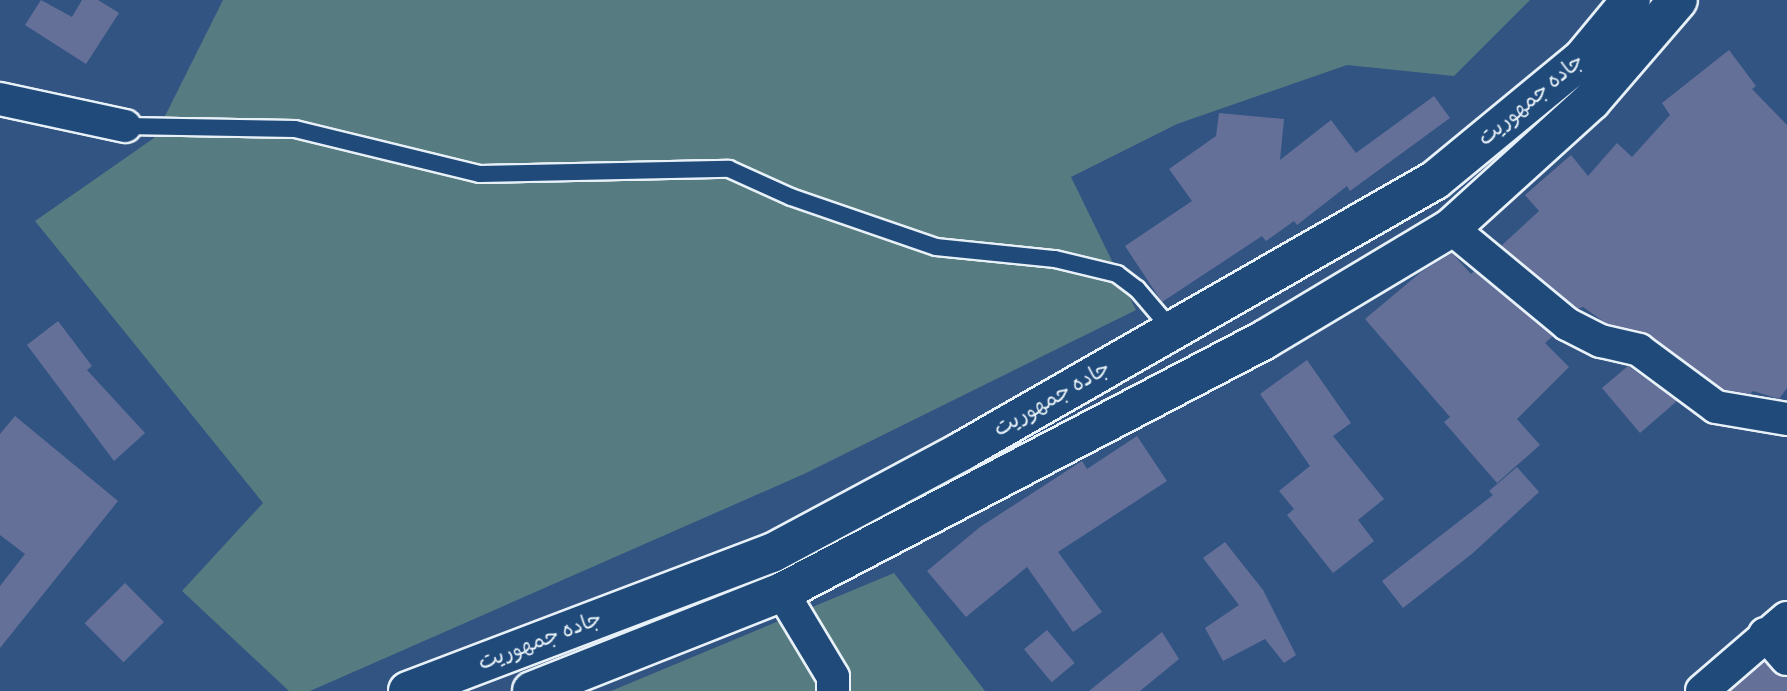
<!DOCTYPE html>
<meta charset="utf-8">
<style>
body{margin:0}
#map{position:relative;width:1787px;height:691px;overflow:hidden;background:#325482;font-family:Pangolin,"Playpen Sans Arabic",sans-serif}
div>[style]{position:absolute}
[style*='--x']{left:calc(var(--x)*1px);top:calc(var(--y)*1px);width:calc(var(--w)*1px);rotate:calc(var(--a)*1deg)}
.green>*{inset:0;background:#567b80}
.building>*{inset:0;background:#657099;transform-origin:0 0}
.roads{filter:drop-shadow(2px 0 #e8f1f8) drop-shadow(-2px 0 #e8f1f8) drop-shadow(0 2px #e8f1f8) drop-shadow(0 -2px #e8f1f8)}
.service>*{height:16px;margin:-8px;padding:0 8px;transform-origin:8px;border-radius:8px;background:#1f4a7a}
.minor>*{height:32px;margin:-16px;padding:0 16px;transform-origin:16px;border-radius:16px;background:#1f4a7a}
.secondary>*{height:38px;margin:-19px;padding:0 19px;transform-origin:19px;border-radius:19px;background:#1f4a7a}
span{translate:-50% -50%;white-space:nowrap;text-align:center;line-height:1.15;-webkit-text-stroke:5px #1f4a7a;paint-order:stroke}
.street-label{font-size:21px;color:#e8f1f8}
</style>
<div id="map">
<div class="green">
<i style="clip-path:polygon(223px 0,1530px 0,1454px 76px,1347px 65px,1177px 124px,1071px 177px,1136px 310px,804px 474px,310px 691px,289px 691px,182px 591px,263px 503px,35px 221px,154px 138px)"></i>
<i style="clip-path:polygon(894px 573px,985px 691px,611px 691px)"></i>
</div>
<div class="building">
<i style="clip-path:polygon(41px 0,72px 17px,82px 0,98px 0,119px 13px,86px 64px,25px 25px)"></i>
<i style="clip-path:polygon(1729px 50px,1756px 86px,1752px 89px,1787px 125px,1787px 388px,1779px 399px,1753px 391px,1750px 394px,1723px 390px,1649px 335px,1607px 324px,1583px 307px,1577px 309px,1501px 246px,1539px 211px,1525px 195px,1571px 155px,1588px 176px,1617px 143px,1632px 157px,1670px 115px,1662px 103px)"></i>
<i style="clip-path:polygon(1434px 96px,1450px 118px,1350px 191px,1347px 186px,1297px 225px,1294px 221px,1266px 241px,1262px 236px,1162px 302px,1125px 246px,1192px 201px,1169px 169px,1216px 136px,1219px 113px,1284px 119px,1280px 160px,1331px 120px,1356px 153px)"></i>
<i style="clip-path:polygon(1452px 253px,1471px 274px,1474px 271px,1553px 336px,1545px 343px,1569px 367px,1517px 419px,1540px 445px,1497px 483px,1444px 422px,1450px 417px,1365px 319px,1421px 272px)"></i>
<i style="clip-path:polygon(58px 321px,92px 366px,87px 370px,145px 433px,114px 461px,27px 345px)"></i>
<i style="clip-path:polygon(1307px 360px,1351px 423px,1333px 436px,1384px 499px,1358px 520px,1374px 541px,1333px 573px,1287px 515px,1294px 509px,1279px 491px,1310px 466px,1260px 394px)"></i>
<i style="clip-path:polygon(1628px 366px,1677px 401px,1640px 433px,1602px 388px)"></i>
<i style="clip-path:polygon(15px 416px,118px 501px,0 648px,0 586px,25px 554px,0 535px,0 434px)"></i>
<i style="clip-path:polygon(1137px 436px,1167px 481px,1058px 552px,1102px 612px,1073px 632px,1027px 567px,966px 617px,927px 571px,980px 527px,1082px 461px,1087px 469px)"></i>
<i style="clip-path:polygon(1517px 467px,1539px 492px,1473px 553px,1403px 608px,1382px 581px,1493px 495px,1489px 491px)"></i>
<i style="clip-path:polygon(1225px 542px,1263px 590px,1296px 655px,1284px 663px,1265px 639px,1223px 661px,1205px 628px,1239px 605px,1203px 558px)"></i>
<i style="left:125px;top:583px;width:55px;height:57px;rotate:45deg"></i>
<i style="left:1047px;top:630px;width:43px;height:30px;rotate:50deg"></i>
<i style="clip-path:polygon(1162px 632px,1179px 659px,1140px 691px,1089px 691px)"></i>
<i style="clip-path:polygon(1765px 661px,1787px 677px,1787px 691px,1730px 691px)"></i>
</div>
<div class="roads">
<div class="service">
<i style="--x:125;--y:126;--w:170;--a:1"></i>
<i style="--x:295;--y:129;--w:190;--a:13.7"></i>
<i style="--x:480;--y:174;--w:249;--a:-1.2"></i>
<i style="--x:729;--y:169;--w:68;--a:24.3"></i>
<i style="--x:791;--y:197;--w:153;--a:19"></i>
<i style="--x:936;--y:247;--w:120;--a:5.8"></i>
<i style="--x:1055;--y:259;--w:64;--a:13.6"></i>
<i style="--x:1117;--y:274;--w:25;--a:37"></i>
<i style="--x:1137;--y:289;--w:54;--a:49.5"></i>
</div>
<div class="minor">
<i style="--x:0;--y:99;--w:128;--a:12.2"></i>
<i style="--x:1451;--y:228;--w:151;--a:39.6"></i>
<i style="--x:1567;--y:324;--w:38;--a:27"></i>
<i style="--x:1601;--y:341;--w:39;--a:13"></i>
<i style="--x:1639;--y:350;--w:96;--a:36.5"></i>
<i style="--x:1716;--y:407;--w:72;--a:9.6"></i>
<i style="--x:782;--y:592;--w:99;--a:59"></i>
<i style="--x:833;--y:677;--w:14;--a:90"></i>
<i style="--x:1765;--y:634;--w:33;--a:49"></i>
<i style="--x:1702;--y:691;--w:112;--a:-40.7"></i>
</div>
<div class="secondary">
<i style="--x:408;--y:691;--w:389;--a:-20.8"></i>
<i style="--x:772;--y:553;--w:216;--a:-28.2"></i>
<i style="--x:962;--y:451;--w:545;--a:-29.81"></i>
<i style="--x:1435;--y:180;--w:192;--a:-39.5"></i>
<i style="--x:1583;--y:58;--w:75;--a:-50.4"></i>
<i style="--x:532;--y:691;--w:269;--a:-21.6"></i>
<i style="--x:782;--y:592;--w:544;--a:-27.6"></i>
<i style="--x:1264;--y:340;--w:218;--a:-30.9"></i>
<i style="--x:1451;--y:228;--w:189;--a:-42.2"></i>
<i style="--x:1591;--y:101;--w:133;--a:-49.3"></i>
</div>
</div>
<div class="street-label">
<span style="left:1531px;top:100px;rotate:-40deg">جاده جمهوریت</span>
<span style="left:1052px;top:399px;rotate:-30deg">جاده جمهوریت</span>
<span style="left:540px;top:641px;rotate:-21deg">جاده جمهوریت</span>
</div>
</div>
